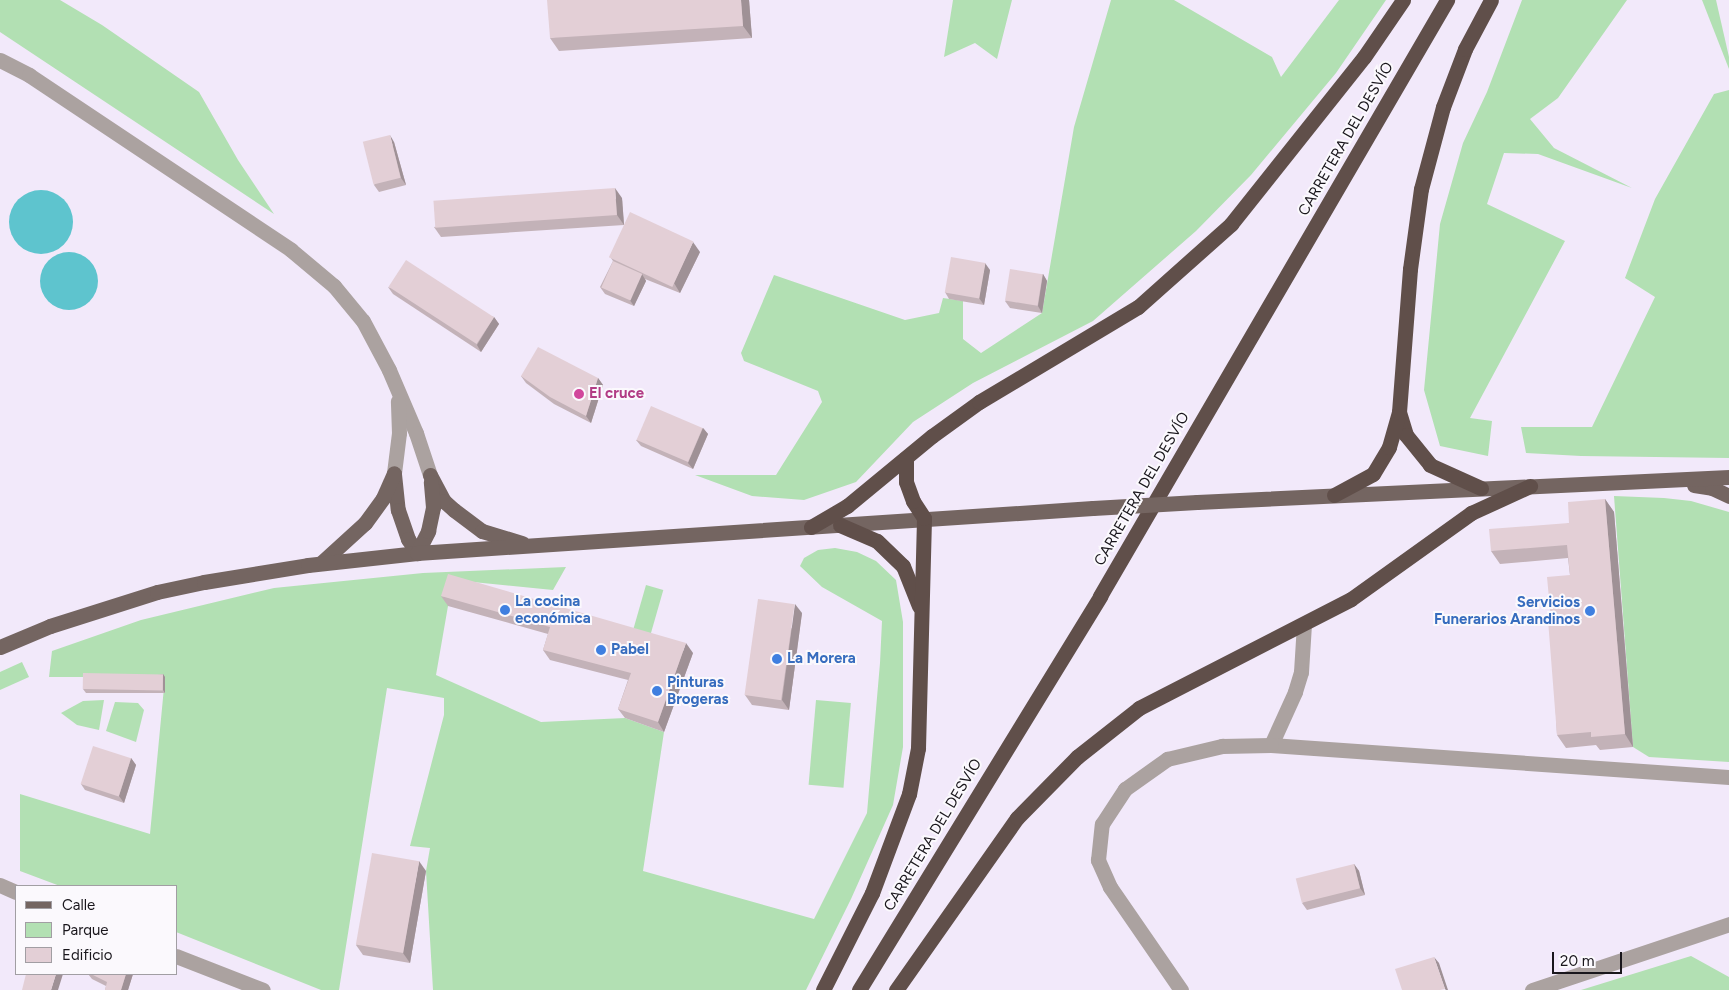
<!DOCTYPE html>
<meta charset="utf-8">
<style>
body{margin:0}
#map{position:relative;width:1729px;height:990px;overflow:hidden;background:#f2e9fa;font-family:Figtree,sans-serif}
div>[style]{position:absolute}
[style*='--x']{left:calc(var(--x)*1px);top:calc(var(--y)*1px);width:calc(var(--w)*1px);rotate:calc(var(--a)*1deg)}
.green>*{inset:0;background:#b2e0b3;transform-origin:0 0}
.water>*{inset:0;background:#5ec4ce}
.round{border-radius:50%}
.minor>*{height:15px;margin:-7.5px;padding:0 7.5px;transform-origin:7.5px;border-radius:7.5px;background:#aba2a0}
.major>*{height:15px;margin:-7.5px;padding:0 7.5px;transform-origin:7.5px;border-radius:7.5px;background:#746561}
.highway>*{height:15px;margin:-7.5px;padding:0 7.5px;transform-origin:7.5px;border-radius:7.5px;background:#604f4a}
.major-bridge>*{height:15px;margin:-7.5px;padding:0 7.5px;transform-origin:7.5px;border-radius:7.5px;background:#746561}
.wall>*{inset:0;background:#c3b2b8}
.shaded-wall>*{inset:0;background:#9f9196}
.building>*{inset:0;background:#e3cfd6;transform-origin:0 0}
.dots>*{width:14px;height:14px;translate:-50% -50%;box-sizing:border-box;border:2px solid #fbf9fd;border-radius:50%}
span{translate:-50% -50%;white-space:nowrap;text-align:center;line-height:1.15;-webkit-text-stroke:4px #fbf9fd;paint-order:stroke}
.street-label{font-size:15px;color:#19161c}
.hotel-label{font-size:15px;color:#b23c85;font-weight:700}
.left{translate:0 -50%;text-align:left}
.shop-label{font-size:15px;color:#366cbe;font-weight:700}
.right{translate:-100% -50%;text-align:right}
.legend{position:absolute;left:15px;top:885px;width:162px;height:90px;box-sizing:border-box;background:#fbf9fd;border:1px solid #a19ea3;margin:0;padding:6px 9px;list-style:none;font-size:15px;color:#19161c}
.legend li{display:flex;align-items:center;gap:10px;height:25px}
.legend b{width:25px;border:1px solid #a19ea3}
.scale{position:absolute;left:1552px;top:952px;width:70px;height:22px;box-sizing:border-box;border:2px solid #19161c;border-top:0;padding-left:6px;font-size:15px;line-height:18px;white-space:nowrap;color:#19161c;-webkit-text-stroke:4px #fbf9fd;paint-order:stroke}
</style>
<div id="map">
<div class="green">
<i style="clip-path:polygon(0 0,60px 0,102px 25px,199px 92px,238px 160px,274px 214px,0 32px)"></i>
<i style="clip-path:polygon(953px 0,1012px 0,997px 59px,975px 43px,944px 57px)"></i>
<i style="clip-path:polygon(1111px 0,1174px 0,1272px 57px,1281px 77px,1339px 0,1386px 0,1336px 73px,1251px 175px,1196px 231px,1093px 321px,973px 383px,913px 422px,856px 482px,804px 500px,752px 496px,695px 475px,776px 475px,822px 402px,818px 391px,744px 361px,741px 353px,774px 275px,905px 320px,939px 313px,943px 298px,963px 301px,963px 339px,981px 353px,1042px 313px,1074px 127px)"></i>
<i style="clip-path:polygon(1522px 0,1627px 0,1558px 98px,1530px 119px,1554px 148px,1632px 188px,1538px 154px,1504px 153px,1487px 204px,1565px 241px,1470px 418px,1492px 421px,1488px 456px,1440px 446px,1424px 390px,1440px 224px,1463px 143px,1487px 92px)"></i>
<i style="clip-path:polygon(1702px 0,1716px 0,1729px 57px,1729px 69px)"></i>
<i style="clip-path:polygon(1729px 90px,1729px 458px,1581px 456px,1526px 453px,1521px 427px,1592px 427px,1655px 297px,1625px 278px,1655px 199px,1714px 94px)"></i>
<i style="clip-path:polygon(1614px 496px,1664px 498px,1691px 501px,1729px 512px,1729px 762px,1649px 757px,1633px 747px)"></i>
<i style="clip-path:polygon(835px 548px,857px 552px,876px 561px,896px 580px,903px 622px,903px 747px,893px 805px,851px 899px,806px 990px,433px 990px,426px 871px,430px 848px,410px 846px,444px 715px,444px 698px,387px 688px,339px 990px,321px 990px,176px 932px,176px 886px,60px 886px,20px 871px,20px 794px,150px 834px,165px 677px,49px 677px,52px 651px,141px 620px,274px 588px,423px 573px,566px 567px,553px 590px,463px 581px,455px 584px,448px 606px,436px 675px,541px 722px,625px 718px,664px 732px,643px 871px,814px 919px,867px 813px,880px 663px,882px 621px,822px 587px,800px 566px,804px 558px,818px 550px)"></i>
<i style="left:646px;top:585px;width:18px;height:46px;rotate:16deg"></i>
<i style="clip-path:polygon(22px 662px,29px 677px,0 690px,0 672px)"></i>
<i style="clip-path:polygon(104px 700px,99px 730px,77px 725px,61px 713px,83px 701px)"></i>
<i style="left:816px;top:700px;width:35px;height:85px;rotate:5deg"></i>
<i style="clip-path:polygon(115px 702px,138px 703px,144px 710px,136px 742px,106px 731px)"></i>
<i style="clip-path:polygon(1691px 956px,1729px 977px,1729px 990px,1581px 990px)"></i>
</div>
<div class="water">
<i class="round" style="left:9px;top:190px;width:64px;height:64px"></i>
<i class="round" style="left:40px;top:252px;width:58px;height:58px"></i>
</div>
<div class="minor">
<i style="--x:0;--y:60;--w:33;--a:27"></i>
<i style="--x:29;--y:75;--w:315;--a:33.7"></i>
<i style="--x:291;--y:250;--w:56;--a:39.9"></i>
<i style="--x:334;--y:286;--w:45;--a:50.4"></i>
<i style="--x:363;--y:321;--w:55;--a:62"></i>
<i style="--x:389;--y:370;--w:69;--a:66.8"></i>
<i style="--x:416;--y:433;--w:44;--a:71.6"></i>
<i style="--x:394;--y:473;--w:40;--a:-82.9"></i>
<i style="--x:399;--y:433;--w:32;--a:-92"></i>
<i style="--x:1304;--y:624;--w:48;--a:93.6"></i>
<i style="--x:1301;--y:672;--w:21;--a:107"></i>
<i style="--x:1295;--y:692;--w:58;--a:114.4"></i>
<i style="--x:1271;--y:745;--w:459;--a:4"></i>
<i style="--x:0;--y:885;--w:17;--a:24"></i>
<i style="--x:176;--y:956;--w:93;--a:21.3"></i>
<i style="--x:1181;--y:990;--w:125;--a:-124.6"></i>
<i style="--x:1110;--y:887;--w:30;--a:-114"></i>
<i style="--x:1098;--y:860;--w:36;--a:-84"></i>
<i style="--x:1102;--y:824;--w:42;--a:-56.7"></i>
<i style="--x:1125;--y:789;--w:52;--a:-35.5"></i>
<i style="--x:1167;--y:759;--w:57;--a:-13.3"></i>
<i style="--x:1222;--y:746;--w:49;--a:-1.2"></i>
<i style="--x:1532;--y:990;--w:208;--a:-18.5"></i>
</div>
<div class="major">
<i style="--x:394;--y:474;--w:36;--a:84"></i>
<i style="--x:398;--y:510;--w:31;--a:71"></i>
<i style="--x:408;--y:539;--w:17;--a:57"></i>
<i style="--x:430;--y:475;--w:30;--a:62"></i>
<i style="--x:444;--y:501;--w:13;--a:42"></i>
<i style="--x:454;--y:510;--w:35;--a:37"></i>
<i style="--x:482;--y:531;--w:42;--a:16.7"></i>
<i style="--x:1694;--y:485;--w:18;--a:9"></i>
<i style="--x:1712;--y:488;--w:19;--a:25"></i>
<i style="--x:1197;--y:502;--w:533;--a:-2.69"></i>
<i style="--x:417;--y:553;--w:25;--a:-63"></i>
<i style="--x:428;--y:531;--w:25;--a:-78"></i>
<i style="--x:433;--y:507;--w:25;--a:-95"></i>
<i style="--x:321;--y:563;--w:59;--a:-42.3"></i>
<i style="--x:365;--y:523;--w:31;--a:-54"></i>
<i style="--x:383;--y:498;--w:27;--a:-66"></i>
<i style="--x:0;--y:647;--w:54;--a:-22.8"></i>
<i style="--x:50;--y:626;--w:112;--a:-17.6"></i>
<i style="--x:157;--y:592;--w:48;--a:-12"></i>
<i style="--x:204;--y:582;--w:105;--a:-9.3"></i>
<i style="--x:308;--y:565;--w:110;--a:-6.3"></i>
<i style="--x:417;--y:553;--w:677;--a:-3.81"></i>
</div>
<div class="highway">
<i style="--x:1399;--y:412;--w:24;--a:73"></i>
<i style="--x:1406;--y:435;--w:38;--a:51"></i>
<i style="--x:1430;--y:465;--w:56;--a:24.3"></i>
<i style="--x:1334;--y:495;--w:44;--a:-28.3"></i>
<i style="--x:1373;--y:474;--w:31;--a:-59"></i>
<i style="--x:1389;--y:447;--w:36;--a:-74"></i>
<i style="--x:1399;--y:412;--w:143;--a:-85.6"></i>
<i style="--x:1410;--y:269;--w:81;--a:-82.2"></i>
<i style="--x:1421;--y:189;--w:85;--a:-75"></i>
<i style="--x:1443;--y:107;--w:62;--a:-69.2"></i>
<i style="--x:1465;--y:49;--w:55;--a:-62"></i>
<i style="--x:840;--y:525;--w:40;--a:23.4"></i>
<i style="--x:877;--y:541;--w:36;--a:44"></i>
<i style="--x:903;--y:566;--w:43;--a:68.2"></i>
<i style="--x:811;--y:527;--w:42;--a:-30.3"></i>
<i style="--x:847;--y:506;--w:110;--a:-39.5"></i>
<i style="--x:932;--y:436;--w:58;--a:-35.9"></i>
<i style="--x:979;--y:402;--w:185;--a:-30.9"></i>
<i style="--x:1138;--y:307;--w:125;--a:-41.7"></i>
<i style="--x:1231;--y:224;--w:213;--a:-51.5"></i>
<i style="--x:1364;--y:57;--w:69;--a:-55.6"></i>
<i style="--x:823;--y:990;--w:109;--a:-63.2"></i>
<i style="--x:872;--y:893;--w:106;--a:-69.5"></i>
<i style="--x:909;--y:794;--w:47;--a:-78.9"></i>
<i style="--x:918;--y:748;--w:230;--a:-88.5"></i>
<i style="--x:924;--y:518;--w:20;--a:-123"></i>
<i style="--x:913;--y:501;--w:20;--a:-110"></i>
<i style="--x:906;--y:482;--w:24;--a:-90"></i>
<i style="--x:859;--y:990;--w:462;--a:-58.5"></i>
<i style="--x:1100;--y:596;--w:690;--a:-59.79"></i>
<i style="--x:896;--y:990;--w:210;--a:-54.9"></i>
<i style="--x:1017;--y:818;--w:86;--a:-45.5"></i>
<i style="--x:1077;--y:757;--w:79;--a:-38.3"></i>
<i style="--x:1139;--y:708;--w:238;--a:-27.2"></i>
<i style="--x:1351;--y:599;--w:148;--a:-35.6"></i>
<i style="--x:1471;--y:513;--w:65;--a:-24.6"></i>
</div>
<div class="major-bridge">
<i style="--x:1093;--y:508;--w:104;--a:-3.3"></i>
</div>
<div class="wall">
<i style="clip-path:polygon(749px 0,752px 38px,559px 51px,550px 38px)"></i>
<i style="clip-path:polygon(394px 142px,406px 185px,379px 192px,374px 185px)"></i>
<i style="clip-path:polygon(622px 198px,624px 225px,441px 237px,434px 227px)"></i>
<i style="clip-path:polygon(700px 252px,680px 293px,645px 279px,646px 281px,634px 306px,605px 294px,600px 287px,613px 261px,611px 258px)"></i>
<i style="clip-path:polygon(990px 270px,984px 305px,949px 299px,945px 292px)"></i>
<i style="clip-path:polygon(1043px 274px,1047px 281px,1042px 313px,1010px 308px,1005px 301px)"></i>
<i style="clip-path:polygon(388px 287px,494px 317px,499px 324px,481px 352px,393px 294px)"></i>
<i style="clip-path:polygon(521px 376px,598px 378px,603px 385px,591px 423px,554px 404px,526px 383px)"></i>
<i style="clip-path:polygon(703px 428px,708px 434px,693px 469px,641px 446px,636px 440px)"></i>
<i style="clip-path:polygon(1605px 499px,1614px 512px,1633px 747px,1600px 750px,1596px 745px,1566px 748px,1557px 735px,1551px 620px,1570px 575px,1568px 558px,1500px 564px,1491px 551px,1569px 523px)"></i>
<i style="clip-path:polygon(441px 596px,693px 653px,664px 732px,625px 718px,618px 709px,628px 680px,550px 660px,543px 650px,548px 634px,448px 606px)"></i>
<i style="clip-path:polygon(802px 613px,789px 710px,752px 705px,745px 695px)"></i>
<i style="clip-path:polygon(163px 674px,165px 677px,165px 693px,86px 693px,83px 689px)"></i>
<i style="clip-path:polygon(131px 758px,136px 765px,124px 803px,85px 790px,81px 784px)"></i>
<i style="clip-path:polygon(1354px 864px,1359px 871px,1365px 895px,1307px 910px,1302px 903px)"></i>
<i style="clip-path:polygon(426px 871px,410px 963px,363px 955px,356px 945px)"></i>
<i style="clip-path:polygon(88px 974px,133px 974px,128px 990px,105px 990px,106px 986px,92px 979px)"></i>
</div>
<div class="shaded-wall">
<i style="clip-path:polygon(741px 0,749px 0,752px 38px,743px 26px)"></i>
<i style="clip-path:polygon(390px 135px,394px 142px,406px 185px,401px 178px)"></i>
<i style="clip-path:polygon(615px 188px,622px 198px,624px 225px,617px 215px)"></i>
<i style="clip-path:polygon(693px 242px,700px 252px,680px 293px,674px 283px)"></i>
<i style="clip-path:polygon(985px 263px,990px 270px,984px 305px,979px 298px)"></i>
<i style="clip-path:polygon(642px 274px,646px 281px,634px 306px,629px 299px)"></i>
<i style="clip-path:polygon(1043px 274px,1047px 281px,1042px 313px,1038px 306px)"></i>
<i style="clip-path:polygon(494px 317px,499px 324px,481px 352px,477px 345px)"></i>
<i style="clip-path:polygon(598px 378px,603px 385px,591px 423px,586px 416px)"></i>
<i style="clip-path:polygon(703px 428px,708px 434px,693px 469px,688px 463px)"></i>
<i style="clip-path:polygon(1605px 499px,1614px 512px,1633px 747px,1625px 734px)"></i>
<i style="clip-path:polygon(795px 604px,802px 613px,789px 710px,782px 700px)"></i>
<i style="clip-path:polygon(686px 643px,693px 653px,664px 732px,658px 722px)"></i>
<i style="clip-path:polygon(163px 674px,165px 677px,165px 693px,163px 690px)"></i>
<i style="clip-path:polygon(131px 758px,136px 765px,124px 803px,119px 796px)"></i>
<i style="clip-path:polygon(419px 861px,426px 871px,410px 963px,403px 953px)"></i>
<i style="clip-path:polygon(1354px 864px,1359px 871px,1365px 895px,1360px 888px)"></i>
<i style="clip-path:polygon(1434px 957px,1439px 963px,1448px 990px,1446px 990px,1445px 989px)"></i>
<i style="clip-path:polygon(56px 974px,63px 974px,58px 990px,51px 990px)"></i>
<i style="clip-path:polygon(126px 974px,133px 974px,128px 990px,121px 990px)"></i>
</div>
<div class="building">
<i style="clip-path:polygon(547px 0,741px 0,743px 26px,550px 38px)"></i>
<i style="left:390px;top:135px;width:44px;height:28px;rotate:76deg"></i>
<i style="left:615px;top:188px;width:27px;height:182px;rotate:86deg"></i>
<i style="left:630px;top:212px;width:70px;height:50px;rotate:25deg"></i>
<i style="left:951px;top:257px;width:35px;height:36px;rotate:10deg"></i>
<i style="left:406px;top:260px;width:105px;height:32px;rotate:33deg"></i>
<i style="left:613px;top:261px;width:32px;height:29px;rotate:24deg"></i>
<i style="left:1010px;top:269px;width:33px;height:32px;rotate:9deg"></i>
<i style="clip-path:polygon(538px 347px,598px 378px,586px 416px,550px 397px,521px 376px)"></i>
<i style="left:651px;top:406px;width:56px;height:37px;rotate:23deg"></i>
<i style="clip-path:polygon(1605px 499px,1625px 734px,1591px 737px,1591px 732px,1557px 735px,1548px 620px,1551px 620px,1547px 577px,1570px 575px,1567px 545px,1491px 551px,1489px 529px,1569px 523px,1568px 502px)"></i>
<i style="clip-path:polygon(448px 574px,686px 643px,658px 722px,618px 709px,631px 673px,543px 650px,550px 627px,441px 596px)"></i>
<i style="left:758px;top:599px;width:37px;height:97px;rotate:8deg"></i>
<i style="left:83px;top:673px;width:80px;height:16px;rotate:1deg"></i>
<i style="left:93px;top:746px;width:40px;height:40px;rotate:18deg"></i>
<i style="left:372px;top:853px;width:48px;height:93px;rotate:10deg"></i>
<i style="left:1354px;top:864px;width:25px;height:60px;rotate:76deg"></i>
<i style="clip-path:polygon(1434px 957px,1445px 989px,1440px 990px,1402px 990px,1395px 969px)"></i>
<i style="clip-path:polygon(26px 974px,56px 974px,51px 990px,22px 990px)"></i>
<i style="clip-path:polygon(91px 974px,126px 974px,121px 990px,105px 990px,107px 982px)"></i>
</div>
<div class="dots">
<i style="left:579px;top:394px;background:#d1479c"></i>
<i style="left:505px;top:610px;background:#3f7fe0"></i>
<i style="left:1590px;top:611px;background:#3f7fe0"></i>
<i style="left:601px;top:650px;background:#3f7fe0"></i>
<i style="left:777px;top:659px;background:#3f7fe0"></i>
<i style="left:657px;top:691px;background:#3f7fe0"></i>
</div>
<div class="street-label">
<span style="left:1346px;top:139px;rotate:-60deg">CARRETERA DEL DESVÍO</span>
<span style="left:1142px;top:489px;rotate:-60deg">CARRETERA DEL DESVÍO</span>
<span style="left:933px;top:835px;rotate:-59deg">CARRETERA DEL DESVÍO</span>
</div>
<div class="hotel-label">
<span class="left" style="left:589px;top:394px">El cruce</span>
</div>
<div class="shop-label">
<span class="left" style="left:515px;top:610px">La cocina<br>económica</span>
<span class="right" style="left:1580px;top:611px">Servicios<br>Funerarios Arandinos</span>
<span class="left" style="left:611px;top:650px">Pabel</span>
<span class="left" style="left:787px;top:659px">La Morera</span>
<span class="left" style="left:667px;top:691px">Pinturas<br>Brogeras</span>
</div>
<ul class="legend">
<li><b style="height:6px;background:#746561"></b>Calle</li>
<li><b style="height:14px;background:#b2e0b3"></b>Parque</li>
<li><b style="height:14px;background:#e3cfd6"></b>Edificio</li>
</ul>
<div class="scale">20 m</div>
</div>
